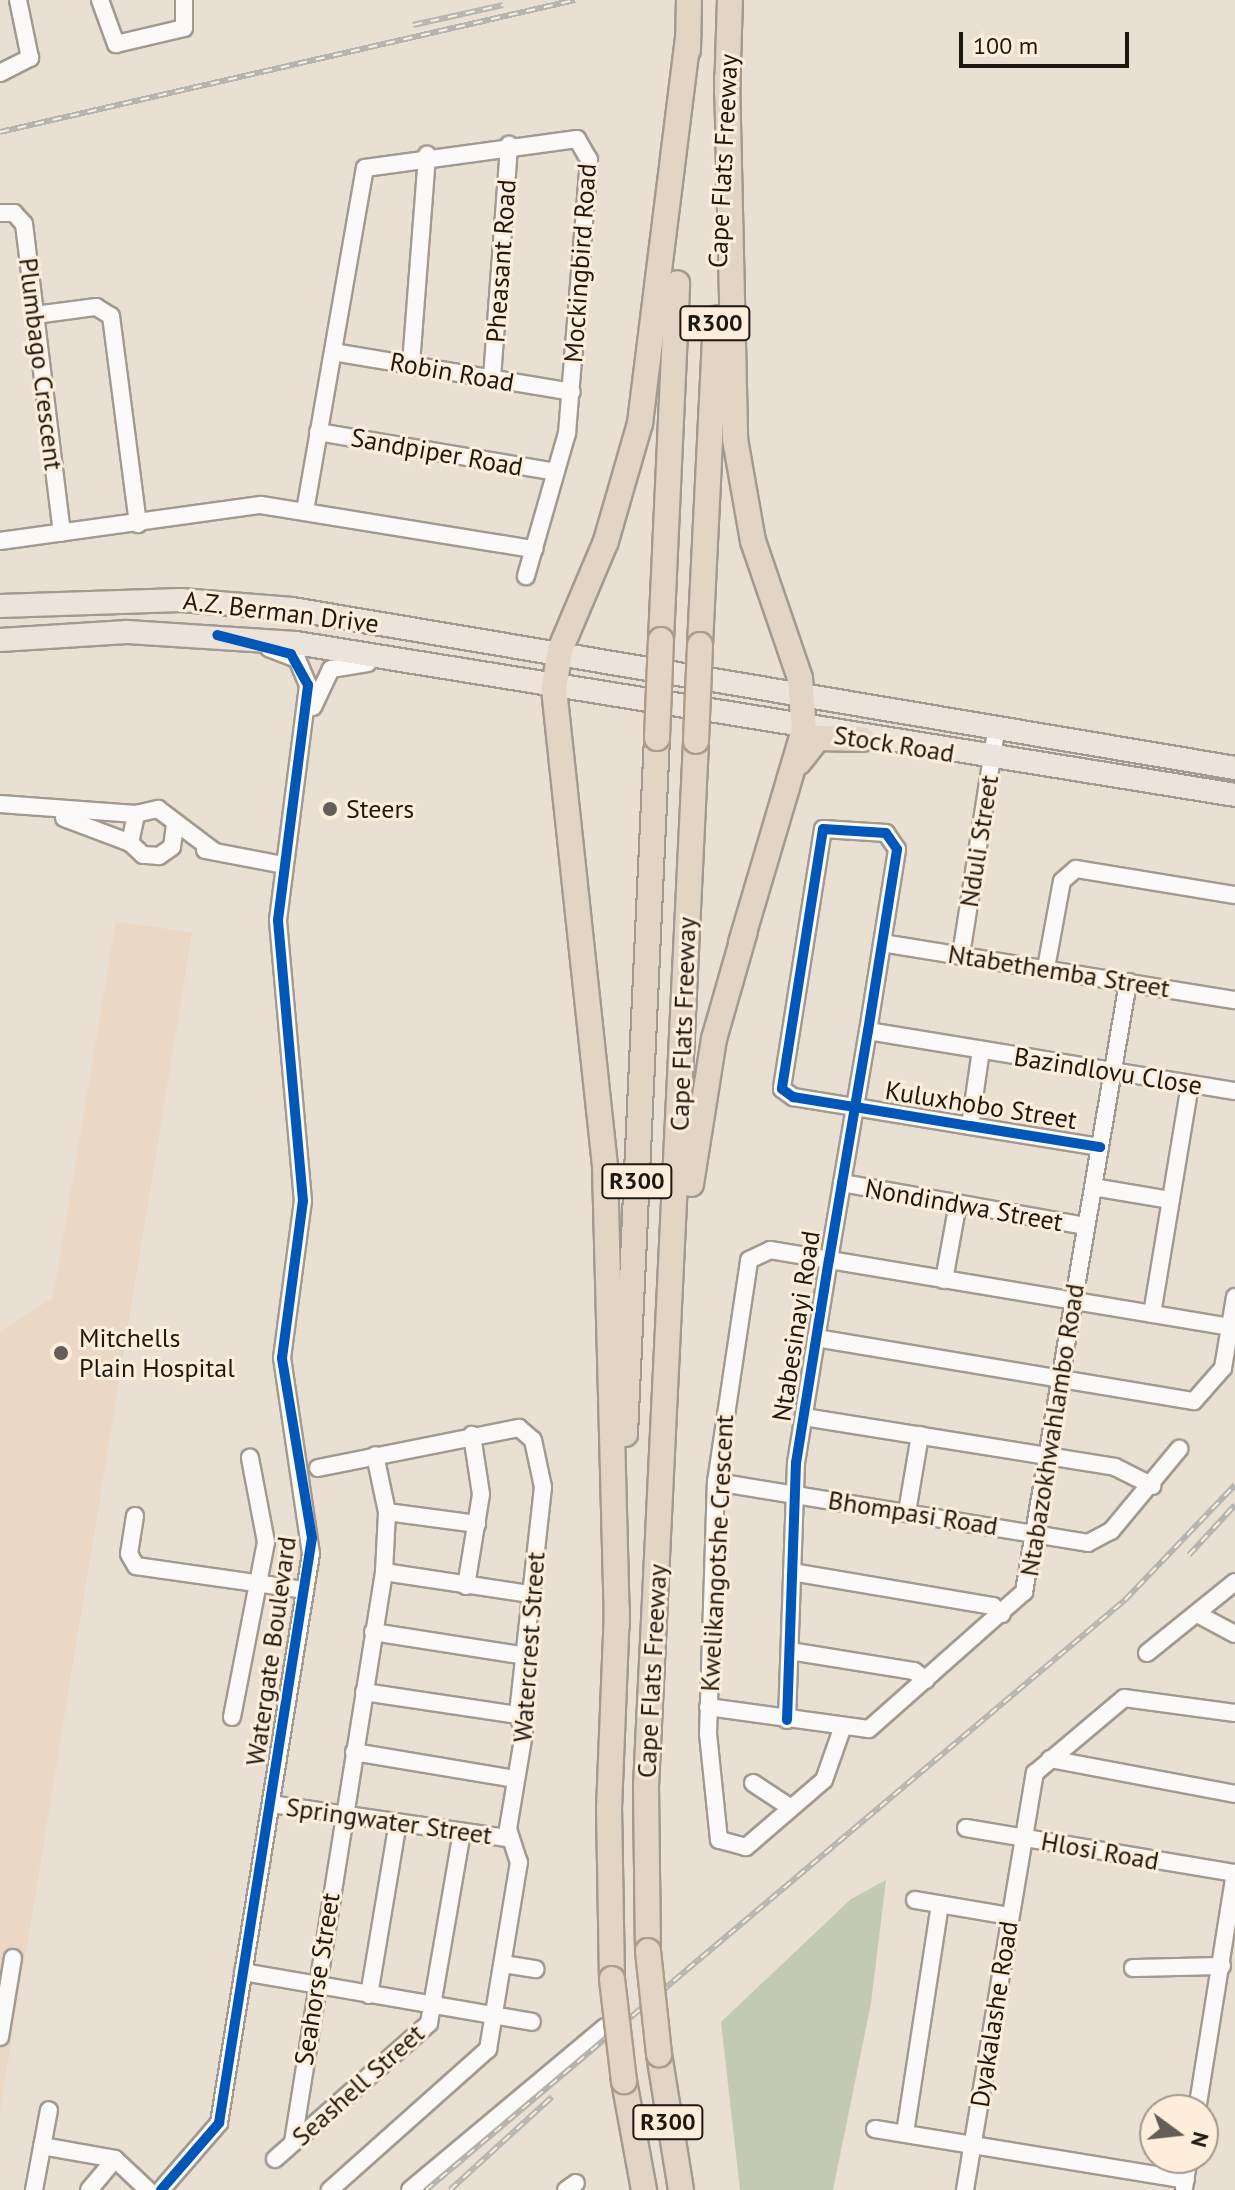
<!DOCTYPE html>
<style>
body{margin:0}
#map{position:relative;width:1235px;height:2190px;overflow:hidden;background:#e9dfd3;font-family:"PT Sans",sans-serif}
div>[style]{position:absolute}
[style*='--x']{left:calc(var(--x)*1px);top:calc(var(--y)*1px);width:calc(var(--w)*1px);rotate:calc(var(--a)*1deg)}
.built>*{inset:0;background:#ead8c4}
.green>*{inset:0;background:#c2cab4}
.roads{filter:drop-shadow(2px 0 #a29a91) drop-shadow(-2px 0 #a29a91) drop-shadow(0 2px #a29a91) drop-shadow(0 -2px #a29a91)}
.minor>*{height:16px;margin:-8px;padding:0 8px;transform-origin:8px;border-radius:8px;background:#fcfaf8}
.major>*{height:22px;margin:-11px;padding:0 11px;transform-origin:11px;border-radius:11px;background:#ece3da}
.highway>*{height:24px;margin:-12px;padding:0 12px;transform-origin:12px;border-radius:12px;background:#e2d5c5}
.rail>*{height:6px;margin-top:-3px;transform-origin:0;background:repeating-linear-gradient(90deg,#fdeedc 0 9px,#b6b4b0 0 18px);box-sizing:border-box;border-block:2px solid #b6b4b0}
.bridges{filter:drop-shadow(2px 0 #ae9c88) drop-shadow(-2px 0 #ae9c88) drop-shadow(0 2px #ae9c88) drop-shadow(0 -2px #ae9c88)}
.highway-bridge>*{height:24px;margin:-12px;padding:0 12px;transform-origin:12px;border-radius:12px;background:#e2d5c5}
.cycleway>*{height:10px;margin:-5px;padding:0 5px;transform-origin:5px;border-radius:5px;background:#0057b8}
.dots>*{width:22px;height:22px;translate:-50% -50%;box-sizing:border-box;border:4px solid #fdeedc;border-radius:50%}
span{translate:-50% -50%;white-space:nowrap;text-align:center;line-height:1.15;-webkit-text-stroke:6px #fdeedc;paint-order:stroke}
.shield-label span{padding:2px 6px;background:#fdeedc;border:2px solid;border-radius:6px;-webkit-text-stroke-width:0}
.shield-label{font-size:24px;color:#1e1810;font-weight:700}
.street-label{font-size:26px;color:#1e1810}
.poi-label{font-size:26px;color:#1e1810}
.left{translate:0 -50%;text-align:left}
.north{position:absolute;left:1139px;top:2094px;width:80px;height:80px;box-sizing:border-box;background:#fdeedc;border:2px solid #a4988a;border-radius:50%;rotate:105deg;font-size:22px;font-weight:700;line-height:32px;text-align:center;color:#1e1810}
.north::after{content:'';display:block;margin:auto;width:28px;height:36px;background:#655e54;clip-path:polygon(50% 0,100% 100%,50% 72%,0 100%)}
.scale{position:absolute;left:959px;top:32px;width:170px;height:36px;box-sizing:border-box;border:4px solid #1e1810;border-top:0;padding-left:10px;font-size:24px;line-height:28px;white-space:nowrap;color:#1e1810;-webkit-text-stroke:6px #fdeedc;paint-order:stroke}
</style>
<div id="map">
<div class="built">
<i style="clip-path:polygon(116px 921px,192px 933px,0 2111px,0 1331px,53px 1298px)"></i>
</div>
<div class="green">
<i style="clip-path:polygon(886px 1880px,871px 2003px,833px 2190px,740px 2190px,721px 2022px,851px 1899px)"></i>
</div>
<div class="roads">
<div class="minor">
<i style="--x:100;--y:0;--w:47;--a:70"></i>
<i style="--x:116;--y:44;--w:70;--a:-13.2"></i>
<i style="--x:184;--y:28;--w:28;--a:-90"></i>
<i style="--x:0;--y:73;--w:34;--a:-27"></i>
<i style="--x:30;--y:58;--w:59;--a:-101.7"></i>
<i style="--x:0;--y:213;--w:14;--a:0"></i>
<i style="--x:14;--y:213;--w:15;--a:48"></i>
<i style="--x:24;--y:224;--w:311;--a:83"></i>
<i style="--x:35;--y:315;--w:62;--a:-7.5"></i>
<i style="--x:96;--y:307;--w:17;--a:31"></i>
<i style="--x:111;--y:316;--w:210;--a:82.6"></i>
<i style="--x:333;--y:352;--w:242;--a:9.5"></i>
<i style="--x:411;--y:364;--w:210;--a:-85.6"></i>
<i style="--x:492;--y:378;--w:234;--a:-85.8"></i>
<i style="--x:318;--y:432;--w:241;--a:9.5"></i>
<i style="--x:305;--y:511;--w:348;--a:-80.1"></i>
<i style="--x:365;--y:168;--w:214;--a:-7.8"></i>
<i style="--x:577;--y:139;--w:24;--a:60"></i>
<i style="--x:589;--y:160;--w:274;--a:94.6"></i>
<i style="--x:567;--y:433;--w:149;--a:106"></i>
<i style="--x:0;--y:541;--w:263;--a:-7.9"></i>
<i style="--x:261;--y:505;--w:277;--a:9.2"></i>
<i style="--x:313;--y:707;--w:42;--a:-64.7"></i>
<i style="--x:331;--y:669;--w:37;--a:-9"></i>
<i style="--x:0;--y:804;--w:136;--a:4.2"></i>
<i style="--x:64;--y:818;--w:71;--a:20.7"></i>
<i style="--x:175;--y:825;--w:22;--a:98"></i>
<i style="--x:172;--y:847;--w:16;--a:145"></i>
<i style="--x:159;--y:856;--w:16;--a:-176"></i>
<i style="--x:143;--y:855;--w:18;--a:-137"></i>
<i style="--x:130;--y:843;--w:30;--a:-78"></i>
<i style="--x:136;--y:814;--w:23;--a:-13"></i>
<i style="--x:158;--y:809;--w:70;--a:36.9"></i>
<i style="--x:205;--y:850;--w:80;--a:10.8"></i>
<i style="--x:882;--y:943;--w:358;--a:9.2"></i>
<i style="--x:961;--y:955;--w:232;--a:-81.1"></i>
<i style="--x:1046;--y:968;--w:88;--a:-79.6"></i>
<i style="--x:1062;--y:881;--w:18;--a:-41"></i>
<i style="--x:1076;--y:869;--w:161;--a:9.3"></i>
<i style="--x:868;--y:1031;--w:372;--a:9.3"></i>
<i style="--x:970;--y:1126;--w:77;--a:-81.8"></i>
<i style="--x:842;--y:1183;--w:248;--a:10"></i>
<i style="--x:1093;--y:1187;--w:79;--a:9.5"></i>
<i style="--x:944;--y:1280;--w:78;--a:-79.7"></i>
<i style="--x:1152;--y:1314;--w:233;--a:-80.6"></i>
<i style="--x:816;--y:1338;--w:383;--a:9.5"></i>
<i style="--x:1194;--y:1401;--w:44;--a:-48.7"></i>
<i style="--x:1223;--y:1368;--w:72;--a:-80.4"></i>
<i style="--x:804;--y:1417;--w:315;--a:9.1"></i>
<i style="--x:1115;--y:1467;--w:42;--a:26.6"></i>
<i style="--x:318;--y:1468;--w:205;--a:-11.3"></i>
<i style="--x:519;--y:1428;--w:18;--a:41"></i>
<i style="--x:533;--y:1440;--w:48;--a:78"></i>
<i style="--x:543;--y:1487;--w:229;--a:96.3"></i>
<i style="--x:518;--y:1715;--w:19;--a:72"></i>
<i style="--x:524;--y:1733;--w:97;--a:99.5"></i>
<i style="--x:508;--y:1829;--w:35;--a:72"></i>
<i style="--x:519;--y:1862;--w:190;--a:99.4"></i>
<i style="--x:488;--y:2049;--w:212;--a:138.3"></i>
<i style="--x:716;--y:1482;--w:377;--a:9.3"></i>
<i style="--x:1088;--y:1543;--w:26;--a:-28"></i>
<i style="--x:1111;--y:1531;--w:107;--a:-50.3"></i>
<i style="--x:387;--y:1512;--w:91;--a:7.6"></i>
<i style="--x:907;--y:1512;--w:78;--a:-80.4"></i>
<i style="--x:135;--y:1516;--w:38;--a:99"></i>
<i style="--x:129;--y:1554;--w:14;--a:60"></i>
<i style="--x:136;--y:1566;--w:171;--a:8.1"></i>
<i style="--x:384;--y:1572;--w:148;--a:8.6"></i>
<i style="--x:792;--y:1572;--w:204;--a:9.6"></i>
<i style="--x:993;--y:1606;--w:12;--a:42"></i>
<i style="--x:466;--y:1586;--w:93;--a:-80.7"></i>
<i style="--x:481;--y:1494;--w:60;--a:-98.7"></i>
<i style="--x:1201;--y:1616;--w:38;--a:28"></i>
<i style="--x:373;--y:1632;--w:155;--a:8.9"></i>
<i style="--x:790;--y:1651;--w:126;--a:9.2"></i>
<i style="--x:914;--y:1671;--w:15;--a:37"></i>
<i style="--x:1147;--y:1653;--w:113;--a:-38.9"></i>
<i style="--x:364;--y:1692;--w:156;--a:8.5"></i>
<i style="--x:708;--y:1707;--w:162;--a:7.8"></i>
<i style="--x:869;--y:1729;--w:207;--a:-41.5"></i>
<i style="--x:1024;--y:1592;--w:619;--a:-80.32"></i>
<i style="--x:232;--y:1717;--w:178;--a:-79"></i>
<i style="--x:266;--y:1542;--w:86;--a:-100.8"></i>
<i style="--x:787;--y:1720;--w:257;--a:-88"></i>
<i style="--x:796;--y:1463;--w:206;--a:-80.8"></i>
<i style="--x:829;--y:1260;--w:78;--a:-80.4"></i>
<i style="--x:842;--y:1183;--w:154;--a:-80.3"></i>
<i style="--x:868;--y:1031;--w:184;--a:-80.9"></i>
<i style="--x:897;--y:849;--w:19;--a:-125"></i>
<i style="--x:886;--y:833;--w:63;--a:-176.4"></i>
<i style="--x:823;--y:829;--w:263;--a:99"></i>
<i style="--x:782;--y:1089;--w:14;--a:36"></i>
<i style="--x:793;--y:1097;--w:63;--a:9.2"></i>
<i style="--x:855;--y:1107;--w:117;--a:9.4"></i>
<i style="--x:970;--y:1126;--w:132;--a:9.2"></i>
<i style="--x:842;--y:1729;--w:54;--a:109.4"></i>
<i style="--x:824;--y:1780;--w:103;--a:139.3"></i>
<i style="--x:746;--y:1847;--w:28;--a:-165"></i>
<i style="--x:719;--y:1840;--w:107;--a:-95.9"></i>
<i style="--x:708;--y:1734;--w:252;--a:-88.2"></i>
<i style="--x:716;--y:1482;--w:224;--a:-81.5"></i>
<i style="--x:749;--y:1260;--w:23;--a:-25"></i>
<i style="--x:770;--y:1250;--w:466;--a:9.5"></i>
<i style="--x:354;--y:1752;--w:164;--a:9.5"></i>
<i style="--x:1050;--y:1759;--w:188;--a:10.7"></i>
<i style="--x:753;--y:1783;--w:45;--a:33.3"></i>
<i style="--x:271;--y:1804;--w:239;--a:8.2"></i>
<i style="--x:966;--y:1828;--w:273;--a:9.5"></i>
<i style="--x:915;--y:1900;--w:96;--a:9.6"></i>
<i style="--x:503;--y:1964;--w:33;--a:9"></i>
<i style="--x:1133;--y:1968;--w:89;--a:-1.3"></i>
<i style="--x:243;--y:1972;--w:293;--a:9.8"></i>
<i style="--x:369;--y:1995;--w:175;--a:-80.5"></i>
<i style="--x:0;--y:2037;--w:80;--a:-80.7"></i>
<i style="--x:1197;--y:2110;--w:239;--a:-80.9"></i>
<i style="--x:875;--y:2129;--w:315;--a:9.3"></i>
<i style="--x:905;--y:2133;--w:231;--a:-81.3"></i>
<i style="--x:293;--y:2142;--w:577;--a:-80.93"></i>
<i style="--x:384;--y:1572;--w:60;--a:-87.1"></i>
<i style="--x:387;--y:1512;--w:58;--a:-101.9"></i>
<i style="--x:42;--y:2146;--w:74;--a:10.1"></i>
<i style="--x:115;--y:2159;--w:45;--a:43.2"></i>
<i style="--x:275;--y:2159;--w:205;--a:-41.4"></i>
<i style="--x:429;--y:2023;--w:194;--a:-80.2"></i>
<i style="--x:1184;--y:2188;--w:30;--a:-81"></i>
<i style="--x:34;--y:2190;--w:81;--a:-79.4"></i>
<i style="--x:89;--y:2190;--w:40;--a:-50"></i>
<i style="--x:161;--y:2190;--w:89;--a:-49.1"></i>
<i style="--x:219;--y:2123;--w:576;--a:-80.82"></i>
<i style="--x:311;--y:1554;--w:198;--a:-98.4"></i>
<i style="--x:282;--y:1358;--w:158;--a:-82.4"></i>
<i style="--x:303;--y:1201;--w:282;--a:-95.1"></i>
<i style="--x:278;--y:920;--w:237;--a:-82.7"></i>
<i style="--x:308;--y:685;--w:28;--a:-113"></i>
<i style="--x:297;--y:659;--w:30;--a:-159"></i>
<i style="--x:410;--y:2190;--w:254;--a:-39.9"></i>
<i style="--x:566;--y:2190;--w:12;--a:-35"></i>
<i style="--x:965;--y:2190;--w:423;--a:-80.5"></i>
<i style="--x:1035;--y:1773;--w:116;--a:-40.1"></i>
<i style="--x:1124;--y:1698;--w:112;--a:7.7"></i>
</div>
<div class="major">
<i style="--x:0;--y:606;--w:181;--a:-1.9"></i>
<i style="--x:181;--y:600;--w:111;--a:4.6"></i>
<i style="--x:292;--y:609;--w:956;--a:9.57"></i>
<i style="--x:0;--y:640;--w:127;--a:-3.6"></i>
<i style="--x:127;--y:632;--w:169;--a:3.7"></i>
<i style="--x:296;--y:643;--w:951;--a:9.19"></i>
</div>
<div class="highway">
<i style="--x:688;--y:50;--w:50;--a:-88.9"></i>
<i style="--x:727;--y:78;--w:361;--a:88.7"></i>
<i style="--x:735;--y:439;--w:104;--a:80"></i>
<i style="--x:753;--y:541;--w:145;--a:71.1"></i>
<i style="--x:800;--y:678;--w:52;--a:85.6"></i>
<i style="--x:804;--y:730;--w:222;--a:106.5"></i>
<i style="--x:727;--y:94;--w:94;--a:-88.2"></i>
<i style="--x:661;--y:640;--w:357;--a:-87.4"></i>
<i style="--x:700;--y:645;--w:327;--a:-87.2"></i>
<i style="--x:799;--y:762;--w:31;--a:-52"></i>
<i style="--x:818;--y:738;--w:44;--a:1.3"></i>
<i style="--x:691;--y:1184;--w:147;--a:-81"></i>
<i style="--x:714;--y:1039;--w:112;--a:-74"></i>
<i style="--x:625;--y:1434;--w:697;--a:-87.37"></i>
<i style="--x:617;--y:1625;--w:459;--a:-91.5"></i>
<i style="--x:605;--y:1166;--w:481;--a:-96.1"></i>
<i style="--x:554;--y:688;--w:38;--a:-81"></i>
<i style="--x:560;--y:650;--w:118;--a:-67.1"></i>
<i style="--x:606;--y:541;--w:123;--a:-73.9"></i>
<i style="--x:640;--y:423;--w:389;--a:-82.9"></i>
<i style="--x:648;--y:1951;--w:164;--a:-90.7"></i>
<i style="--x:646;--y:1787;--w:1047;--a:-87.26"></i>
<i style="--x:612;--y:1979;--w:170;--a:-91"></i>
<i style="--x:609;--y:1809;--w:199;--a:-87.7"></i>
<i style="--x:659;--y:2054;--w:138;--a:80.8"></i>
<i style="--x:624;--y:2081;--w:111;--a:79.6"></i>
</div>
</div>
<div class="rail">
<i style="--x:413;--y:25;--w:92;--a:-12.5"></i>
<i style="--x:0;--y:132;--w:590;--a:-12.93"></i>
<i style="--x:1189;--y:1555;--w:68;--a:-47.4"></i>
<i style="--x:426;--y:2190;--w:915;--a:-40.17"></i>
<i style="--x:1125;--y:1600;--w:159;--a:-46.3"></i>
<i style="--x:450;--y:2190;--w:138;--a:-42.4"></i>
</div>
<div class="bridges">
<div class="highway-bridge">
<i style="--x:657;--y:738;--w:98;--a:-87.7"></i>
<i style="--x:696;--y:741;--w:96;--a:-87.6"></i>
<i style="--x:648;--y:1951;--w:104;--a:83.9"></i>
<i style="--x:612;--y:1979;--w:103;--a:83.3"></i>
</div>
</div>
<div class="cycleway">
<i style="--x:787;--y:1720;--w:257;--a:-88"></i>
<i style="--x:796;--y:1463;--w:206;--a:-80.8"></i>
<i style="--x:829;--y:1260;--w:78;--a:-80.4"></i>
<i style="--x:842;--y:1183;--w:154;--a:-80.3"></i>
<i style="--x:868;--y:1031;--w:184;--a:-80.9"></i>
<i style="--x:897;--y:849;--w:19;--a:-125"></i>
<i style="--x:886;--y:833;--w:63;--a:-176.4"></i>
<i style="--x:823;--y:829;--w:263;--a:99"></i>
<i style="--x:782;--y:1089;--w:14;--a:36"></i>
<i style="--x:793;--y:1097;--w:63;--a:9.2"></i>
<i style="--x:855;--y:1107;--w:117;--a:9.4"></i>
<i style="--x:970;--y:1126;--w:132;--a:9.2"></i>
<i style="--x:161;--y:2190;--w:89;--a:-49.1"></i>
<i style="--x:219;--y:2123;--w:592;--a:-80.97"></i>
<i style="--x:312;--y:1538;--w:182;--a:-99.5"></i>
<i style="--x:282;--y:1358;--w:158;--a:-82.4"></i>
<i style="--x:303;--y:1201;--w:282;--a:-95.1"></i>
<i style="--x:278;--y:920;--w:237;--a:-82.7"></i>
<i style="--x:308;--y:685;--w:35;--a:-119"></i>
<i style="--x:291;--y:654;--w:76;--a:-165.6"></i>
</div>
<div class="dots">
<i style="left:330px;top:809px;background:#655e54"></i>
<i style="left:61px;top:1353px;background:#655e54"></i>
</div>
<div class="shield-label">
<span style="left:715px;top:323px">R300</span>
<span style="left:637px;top:1181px">R300</span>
<span style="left:668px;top:2122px">R300</span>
</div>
<div class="street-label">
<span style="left:723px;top:161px;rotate:-87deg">Cape Flats Freeway</span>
<span style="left:501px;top:261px;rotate:-86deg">Pheasant Road</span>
<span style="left:580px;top:263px;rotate:-86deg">Mockingbird Road</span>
<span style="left:41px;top:364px;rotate:83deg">Plumbago Crescent</span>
<span style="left:452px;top:372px;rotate:10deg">Robin Road</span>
<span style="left:437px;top:452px;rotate:10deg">Sandpiper Road</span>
<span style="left:281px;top:612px;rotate:7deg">A.Z. Berman Drive</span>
<span style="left:894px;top:744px;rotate:9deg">Stock Road</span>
<span style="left:979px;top:841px;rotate:-81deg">Nduli Street</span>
<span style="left:1059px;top:971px;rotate:9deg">Ntabethemba Street</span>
<span style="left:683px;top:1024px;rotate:-88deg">Cape Flats Freeway</span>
<span style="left:1108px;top:1071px;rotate:9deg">Bazindlovu Close</span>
<span style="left:981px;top:1105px;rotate:9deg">Kuluxhobo Street</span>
<span style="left:964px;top:1205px;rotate:10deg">Nondindwa Street</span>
<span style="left:796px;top:1326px;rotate:-81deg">Ntabesinayi Road</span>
<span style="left:1052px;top:1430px;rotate:-81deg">Ntabazokhwahlambo Road</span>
<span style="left:913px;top:1513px;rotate:9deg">Bhompasi Road</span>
<span style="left:717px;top:1553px;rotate:-87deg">Kwelikangotshe Crescent</span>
<span style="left:529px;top:1647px;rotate:-86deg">Watercrest Street</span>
<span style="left:271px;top:1651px;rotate:-82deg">Watergate Boulevard</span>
<span style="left:652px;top:1671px;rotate:-87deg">Cape Flats Freeway</span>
<span style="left:389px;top:1821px;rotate:8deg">Springwater Street</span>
<span style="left:1100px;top:1851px;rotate:10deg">Hlosi Road</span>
<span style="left:317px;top:1979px;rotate:-81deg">Seahorse Street</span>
<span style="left:994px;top:2014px;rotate:-81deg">Dyakalashe Road</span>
<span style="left:358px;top:2085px;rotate:-42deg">Seashell Street</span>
</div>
<div class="poi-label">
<span class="left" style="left:346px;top:809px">Steers</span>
<span class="left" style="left:79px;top:1353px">Mitchells<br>Plain Hospital</span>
</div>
<div class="north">N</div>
<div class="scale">100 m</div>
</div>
